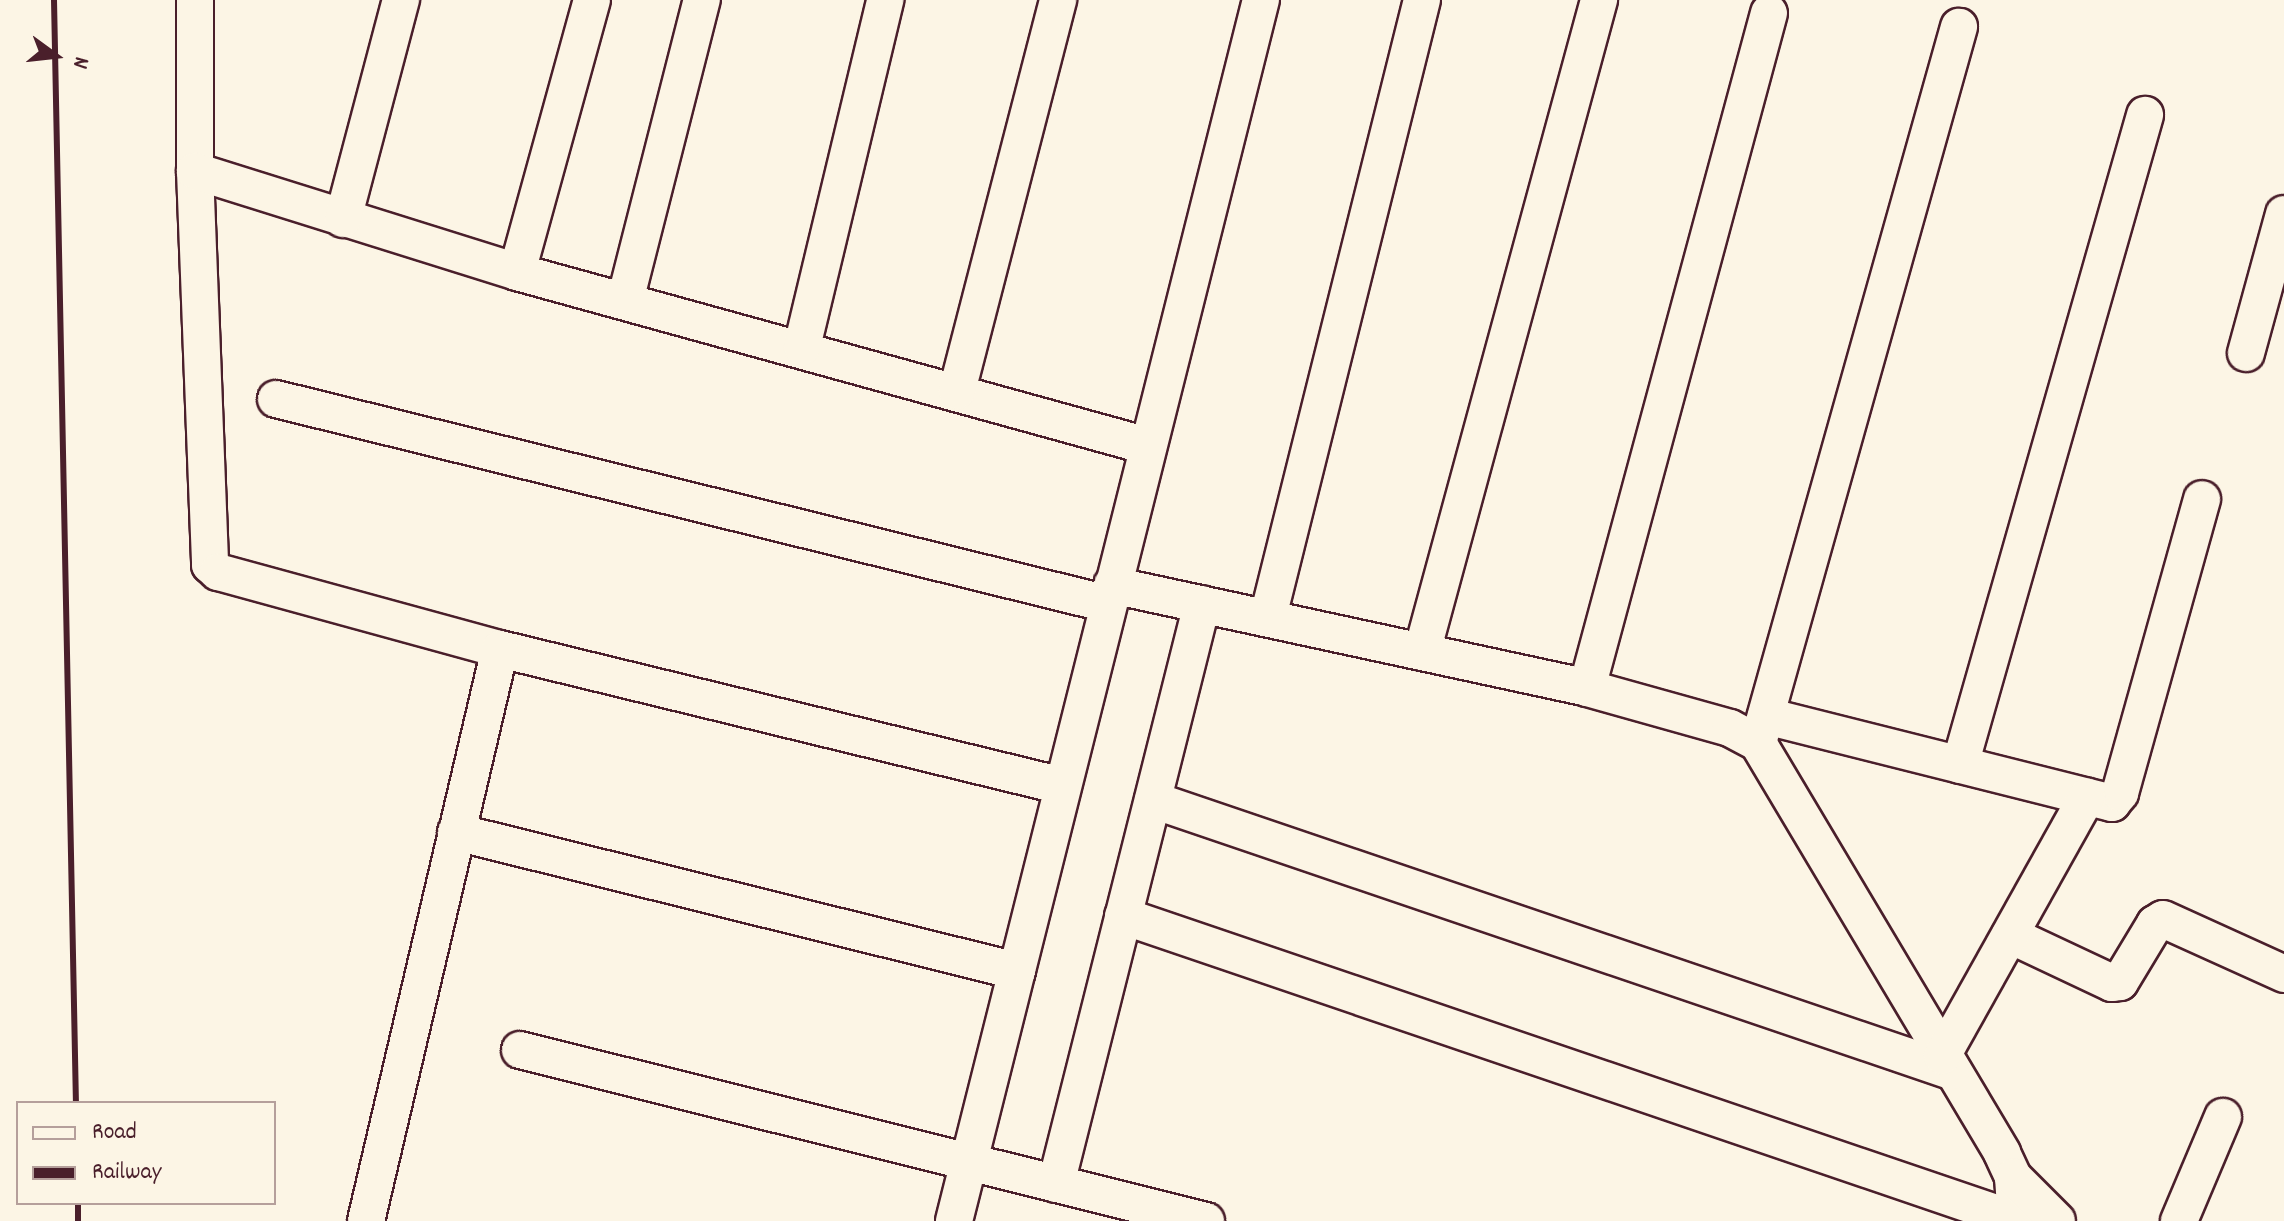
<!DOCTYPE html>
<style>
body{margin:0}
#map{position:relative;width:2284px;height:1221px;overflow:hidden;background:#fcf5e5;font-family:Dekko,sans-serif}
div>[style]{position:absolute}
[style*='--x']{left:calc(var(--x)*1px);top:calc(var(--y)*1px);width:calc(var(--w)*1px);rotate:calc(var(--a)*1deg)}
.roads{filter:drop-shadow(2px 0 #4a1f2b) drop-shadow(-2px 0 #4a1f2b) drop-shadow(0 2px #4a1f2b) drop-shadow(0 -2px #4a1f2b)}
.minor>*{height:36px;margin:-18px;padding:0 18px;transform-origin:18px;border-radius:18px;background:#fcf5e5}
.rail>*{height:6px;margin:-3px;padding:0 3px;transform-origin:3px;border-radius:3px;background:#4a1f2b}
span{translate:-50% -50%;white-space:nowrap;text-align:center;line-height:1.15;-webkit-text-stroke:6px #fcf5e5;paint-order:stroke}
.legend{position:absolute;left:16px;top:1101px;width:260px;height:104px;box-sizing:border-box;background:#fcf5e5;border:2px solid #b59f9b;margin:0;padding:10px 14px;list-style:none;font-size:24px;color:#4a1f2b}
.legend li{display:flex;align-items:center;gap:16px;height:40px}
.legend b{width:40px;border:2px solid #b59f9b}
.north{position:absolute;left:16px;top:16px;width:80px;height:80px;-webkit-text-stroke:6px #fcf5e5;paint-order:stroke;rotate:105deg;font-size:22px;font-weight:700;line-height:32px;text-align:center;color:#4a1f2b}
.north::after{content:'';display:block;margin:auto;width:28px;height:36px;background:#4a1f2b;clip-path:polygon(50% 0,100% 100%,50% 72%,0 100%)}
</style>
<div id="map">
<div class="roads">
<div class="minor">
<i style="--x:195;--y:0;--w:171;--a:90"></i>
<i style="--x:195;--y:171;--w:394;--a:87.8"></i>
<i style="--x:210;--y:565;--w:11;--a:41"></i>
<i style="--x:218;--y:572;--w:292;--a:15.3"></i>
<i style="--x:500;--y:649;--w:579;--a:13.68"></i>
<i style="--x:195;--y:171;--w:337;--a:17.4"></i>
<i style="--x:517;--y:272;--w:655;--a:15.42"></i>
<i style="--x:343;--y:219;--w:227;--a:-75.2"></i>
<i style="--x:517;--y:272;--w:282;--a:-74.6"></i>
<i style="--x:625;--y:301;--w:311;--a:-75.7"></i>
<i style="--x:802;--y:347;--w:357;--a:-76.5"></i>
<i style="--x:2246;--y:353;--w:144;--a:-74.7"></i>
<i style="--x:957;--y:391;--w:404;--a:-75.5"></i>
<i style="--x:276;--y:399;--w:857;--a:13.84"></i>
<i style="--x:1112;--y:585;--w:486;--a:12.2"></i>
<i style="--x:1587;--y:688;--w:148;--a:15.6"></i>
<i style="--x:1730;--y:728;--w:32;--a:28"></i>
<i style="--x:1758;--y:743;--w:477;--a:59.2"></i>
<i style="--x:2002;--y:1153;--w:26;--a:65"></i>
<i style="--x:2013;--y:1177;--w:44;--a:86.1"></i>
<i style="--x:1268;--y:617;--w:636;--a:-75.99"></i>
<i style="--x:1422;--y:652;--w:676;--a:-74.81"></i>
<i style="--x:1587;--y:688;--w:699;--a:-74.91"></i>
<i style="--x:1766;--y:716;--w:357;--a:14.1"></i>
<i style="--x:2112;--y:803;--w:13;--a:-51"></i>
<i style="--x:2120;--y:793;--w:305;--a:-74.4"></i>
<i style="--x:1758;--y:743;--w:744;--a:-74.32"></i>
<i style="--x:1960;--y:765;--w:676;--a:-74.11"></i>
<i style="--x:1153;--y:800;--w:843;--a:18.76"></i>
<i style="--x:456;--y:832;--w:578;--a:13.92"></i>
<i style="--x:1123;--y:916;--w:943;--a:18.8"></i>
<i style="--x:2010;--y:935;--w:113;--a:25.2"></i>
<i style="--x:2112;--y:983;--w:8;--a:-7"></i>
<i style="--x:2120;--y:982;--w:68;--a:-58.9"></i>
<i style="--x:2155;--y:924;--w:9;--a:-32"></i>
<i style="--x:2163;--y:919;--w:133;--a:24.4"></i>
<i style="--x:520;--y:1050;--w:707;--a:14"></i>
<i style="--x:1942;--y:1056;--w:297;--a:-60.8"></i>
<i style="--x:2013;--y:1177;--w:62;--a:45"></i>
<i style="--x:1056;--y:1184;--w:598;--a:-75.87"></i>
<i style="--x:366;--y:1221;--w:587;--a:-76.82"></i>
<i style="--x:954;--y:1221;--w:1259;--a:-75.89"></i>
<i style="--x:2179;--y:1221;--w:113;--a:-67.1"></i>
</div>
</div>
<div class="rail">
<i style="--x:54;--y:0;--w:1103;--a:88.86"></i>
<i style="--x:78;--y:1203;--w:18;--a:90"></i>
</div>
<ul class="legend">
<li><b style="height:10px;background:#fcf5e5"></b>Road</li>
<li><b style="height:10px;background:#4a1f2b"></b>Railway</li>
</ul>
<div class="north">N</div>
</div>
